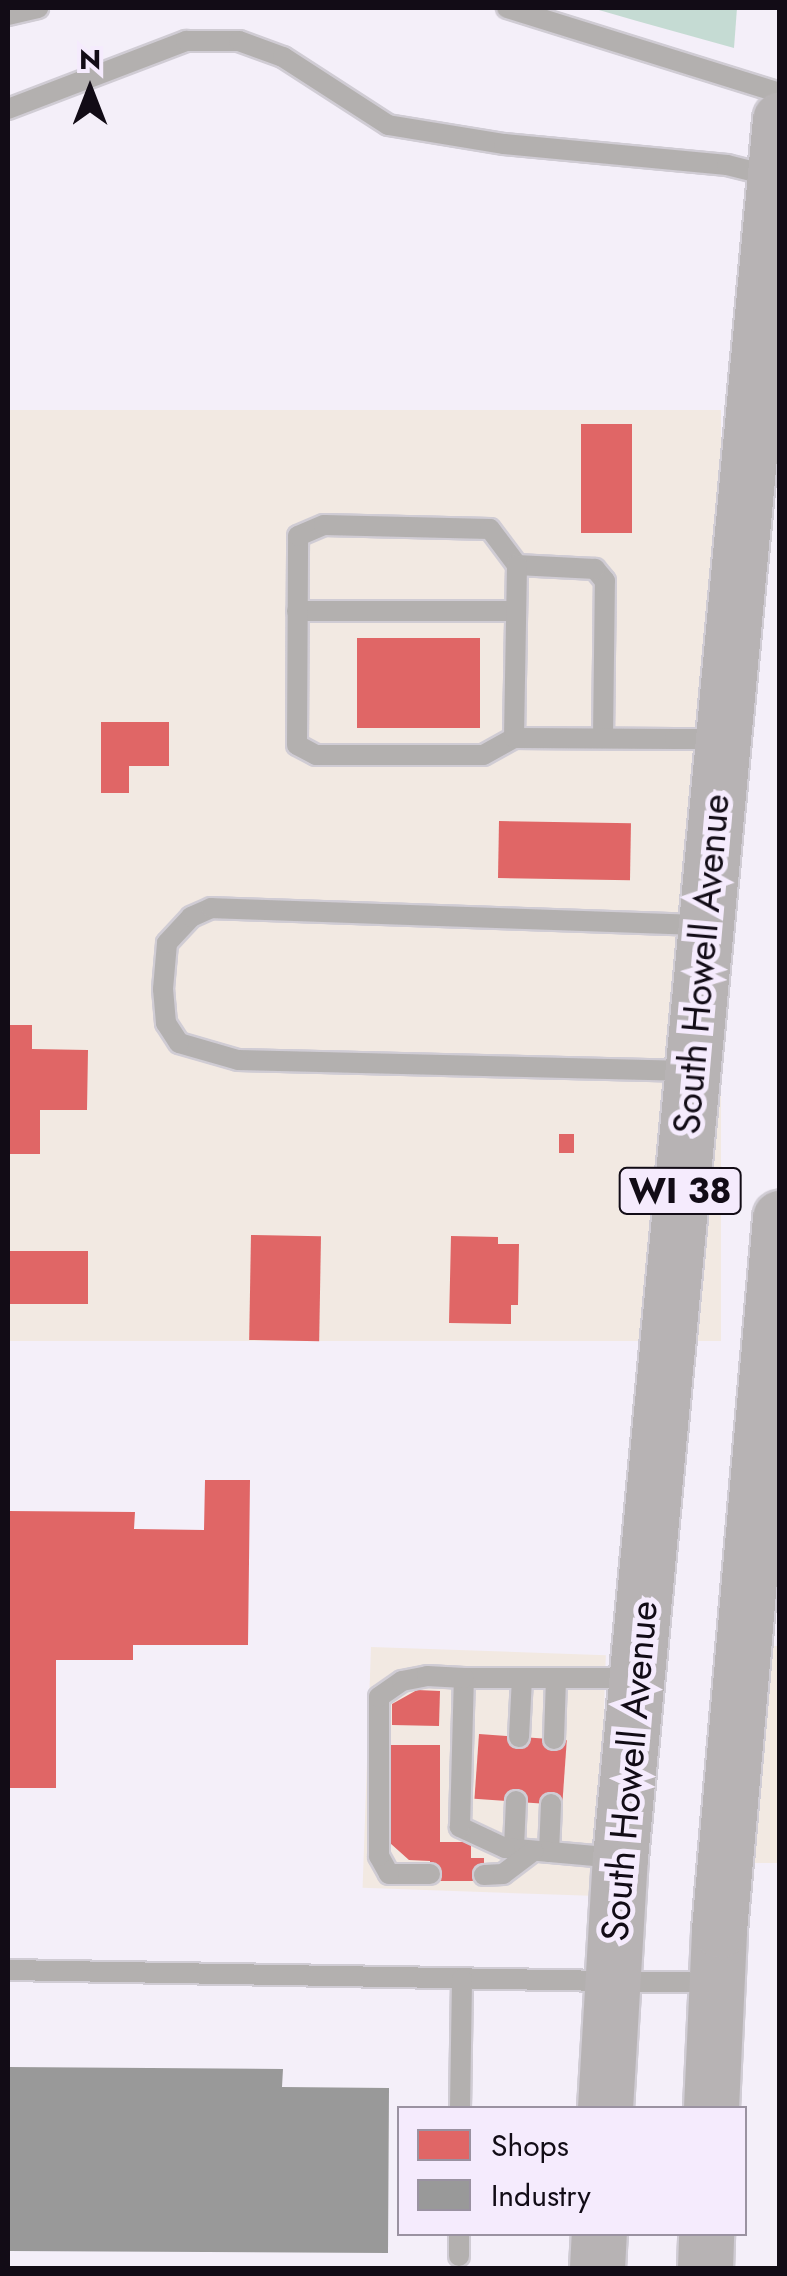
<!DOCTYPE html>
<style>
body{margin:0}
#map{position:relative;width:787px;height:2276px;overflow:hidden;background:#f4eff9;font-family:Jost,sans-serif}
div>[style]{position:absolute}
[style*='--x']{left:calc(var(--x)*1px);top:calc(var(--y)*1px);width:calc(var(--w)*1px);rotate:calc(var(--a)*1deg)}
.commercial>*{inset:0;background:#f2e9e2;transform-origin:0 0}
.green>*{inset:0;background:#c5dbd3}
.shops>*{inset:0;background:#e06666;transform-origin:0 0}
.industry>*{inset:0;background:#999}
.roads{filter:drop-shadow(2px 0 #d0ccd4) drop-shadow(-2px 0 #d0ccd4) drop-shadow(0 2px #d0ccd4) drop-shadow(0 -2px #d0ccd4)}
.service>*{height:20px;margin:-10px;padding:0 10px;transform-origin:10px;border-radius:10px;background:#b3b0af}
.primary>*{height:55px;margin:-27.5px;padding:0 27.5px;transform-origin:27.5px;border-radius:27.5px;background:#b7b3b4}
span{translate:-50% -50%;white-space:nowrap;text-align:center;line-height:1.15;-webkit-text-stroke:10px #f5ebfd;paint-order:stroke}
.shield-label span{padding:2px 8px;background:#f5ebfd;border:2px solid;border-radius:8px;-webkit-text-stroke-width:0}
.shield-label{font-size:35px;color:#120c16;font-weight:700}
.street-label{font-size:38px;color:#120c16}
.frame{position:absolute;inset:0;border:10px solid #120c16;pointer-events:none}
.legend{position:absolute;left:397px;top:2106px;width:350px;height:130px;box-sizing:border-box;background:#f5ebfd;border:2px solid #9a92a1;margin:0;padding:12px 18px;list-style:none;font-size:30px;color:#120c16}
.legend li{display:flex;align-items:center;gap:20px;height:50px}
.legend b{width:50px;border:2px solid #9a92a1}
.north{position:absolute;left:40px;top:40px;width:100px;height:100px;-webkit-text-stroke:8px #f5ebfd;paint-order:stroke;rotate:0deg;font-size:28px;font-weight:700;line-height:40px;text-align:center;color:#120c16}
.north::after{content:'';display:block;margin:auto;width:35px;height:45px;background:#120c16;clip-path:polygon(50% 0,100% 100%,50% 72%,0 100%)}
</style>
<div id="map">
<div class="commercial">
<i style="left:8px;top:410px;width:713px;height:931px"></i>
<i style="clip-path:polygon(769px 1646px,779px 1646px,779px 1863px,749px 1863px)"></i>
<i style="left:371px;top:1647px;width:235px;height:241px;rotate:2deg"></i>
</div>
<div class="green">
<i style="clip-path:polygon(592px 8px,737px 8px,734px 48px,637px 21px)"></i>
</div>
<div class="shops">
<i style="left:581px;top:424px;width:51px;height:109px"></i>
<i style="left:357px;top:638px;width:123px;height:90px"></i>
<i style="clip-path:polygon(101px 722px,169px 722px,169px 766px,129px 766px,129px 793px,101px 793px)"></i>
<i style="left:499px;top:821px;width:132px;height:57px;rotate:1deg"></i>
<i style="clip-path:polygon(8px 1025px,32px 1025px,32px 1049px,88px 1050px,87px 1110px,40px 1110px,40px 1154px,8px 1154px)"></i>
<i style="left:559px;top:1134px;width:15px;height:19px"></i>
<i style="left:251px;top:1235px;width:70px;height:105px;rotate:1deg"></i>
<i style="clip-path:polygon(451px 1236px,498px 1237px,498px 1244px,519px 1244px,518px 1305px,511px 1305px,511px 1324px,449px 1323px)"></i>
<i style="left:8px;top:1251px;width:80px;height:53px"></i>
<i style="clip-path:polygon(205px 1480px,250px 1480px,248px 1645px,133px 1645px,133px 1660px,56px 1660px,56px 1788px,8px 1788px,8px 1511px,135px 1512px,134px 1529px,204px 1530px)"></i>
<i style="clip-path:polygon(417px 1690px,440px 1691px,439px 1726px,392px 1725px,392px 1704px)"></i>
<i style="left:479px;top:1734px;width:88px;height:65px;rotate:4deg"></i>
<i style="clip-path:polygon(391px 1745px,440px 1745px,440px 1842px,471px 1842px,471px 1858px,484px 1858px,484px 1881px,430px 1881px,430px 1861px,409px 1860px,390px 1843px)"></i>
</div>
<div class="industry">
<i style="clip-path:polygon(8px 2067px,283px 2069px,282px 2087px,389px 2088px,388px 2253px,8px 2251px)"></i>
</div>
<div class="roads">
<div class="service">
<i style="--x:507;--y:8;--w:286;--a:17.3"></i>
<i style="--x:8;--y:15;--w:31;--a:-13"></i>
<i style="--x:8;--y:109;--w:191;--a:-20.9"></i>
<i style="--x:186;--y:41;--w:53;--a:0"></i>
<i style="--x:239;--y:41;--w:47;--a:20"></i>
<i style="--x:283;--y:57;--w:125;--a:32.9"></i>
<i style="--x:388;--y:125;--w:118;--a:9.3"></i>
<i style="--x:504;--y:144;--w:224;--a:5.4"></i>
<i style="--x:727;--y:165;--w:45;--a:14"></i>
<i style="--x:297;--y:611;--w:218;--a:0"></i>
<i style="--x:514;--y:738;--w:35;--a:151"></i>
<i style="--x:483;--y:755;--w:167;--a:180"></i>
<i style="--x:316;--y:755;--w:21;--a:-152"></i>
<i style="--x:297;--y:745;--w:209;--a:-89.7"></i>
<i style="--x:298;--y:536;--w:28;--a:-23"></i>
<i style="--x:324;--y:525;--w:166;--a:1.4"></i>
<i style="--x:490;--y:529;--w:45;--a:53.1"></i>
<i style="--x:603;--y:738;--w:157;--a:-89.3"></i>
<i style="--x:605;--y:581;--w:16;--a:-130"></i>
<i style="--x:595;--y:569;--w:78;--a:-177.1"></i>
<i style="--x:517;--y:565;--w:173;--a:91"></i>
<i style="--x:514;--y:738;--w:161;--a:0.4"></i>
<i style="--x:675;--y:739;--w:45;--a:0"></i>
<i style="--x:689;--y:1071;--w:451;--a:-178.6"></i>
<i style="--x:238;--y:1060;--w:61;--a:-163.9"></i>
<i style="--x:179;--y:1043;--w:24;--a:-123"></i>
<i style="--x:166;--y:1023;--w:34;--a:-95"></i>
<i style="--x:163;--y:989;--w:46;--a:-85"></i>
<i style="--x:167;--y:943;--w:35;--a:-47"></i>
<i style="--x:191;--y:917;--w:22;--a:-24"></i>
<i style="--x:211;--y:908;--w:492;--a:2"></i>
<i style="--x:519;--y:1737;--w:59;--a:-87.1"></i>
<i style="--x:554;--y:1739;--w:61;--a:-88.1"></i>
<i style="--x:514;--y:1848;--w:47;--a:-87.6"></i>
<i style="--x:549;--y:1852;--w:48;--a:-87.6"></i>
<i style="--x:617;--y:1858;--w:112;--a:-174.9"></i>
<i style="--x:505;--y:1848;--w:50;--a:-155"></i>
<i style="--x:460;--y:1827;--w:149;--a:-88.5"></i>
<i style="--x:464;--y:1678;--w:170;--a:0"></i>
<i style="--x:430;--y:1874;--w:41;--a:180"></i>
<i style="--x:389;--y:1874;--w:21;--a:-119"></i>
<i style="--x:379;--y:1856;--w:159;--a:-90"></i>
<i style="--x:379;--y:1697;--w:28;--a:-35"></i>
<i style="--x:402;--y:1681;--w:25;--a:-11"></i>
<i style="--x:427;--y:1676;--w:37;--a:3"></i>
<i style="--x:484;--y:1875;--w:19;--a:-3"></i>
<i style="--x:503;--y:1874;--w:38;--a:-37"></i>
<i style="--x:8;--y:1970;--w:707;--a:1.05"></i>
<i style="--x:460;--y:2108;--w:129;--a:-89.1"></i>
<i style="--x:459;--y:2256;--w:22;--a:-90"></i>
</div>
<div class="primary">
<i style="--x:605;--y:2108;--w:250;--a:-86.6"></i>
<i style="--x:620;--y:1858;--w:1746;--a:-84.74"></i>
<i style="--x:711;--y:2108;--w:178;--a:-87.4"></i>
<i style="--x:719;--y:1930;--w:715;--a:-85.1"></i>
<i style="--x:597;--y:2268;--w:34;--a:-87"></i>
<i style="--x:705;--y:2268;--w:34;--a:-88"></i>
</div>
</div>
<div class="shield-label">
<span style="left:680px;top:1191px">WI 38</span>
</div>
<div class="street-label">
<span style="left:701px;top:964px;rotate:-85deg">South Howell Avenue</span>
<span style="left:629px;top:1771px;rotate:-85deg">South Howell Avenue</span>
</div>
<div class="frame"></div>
<ul class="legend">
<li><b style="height:28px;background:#e06666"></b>Shops</li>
<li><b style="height:28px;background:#999"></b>Industry</li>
</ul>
<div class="north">N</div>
</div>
